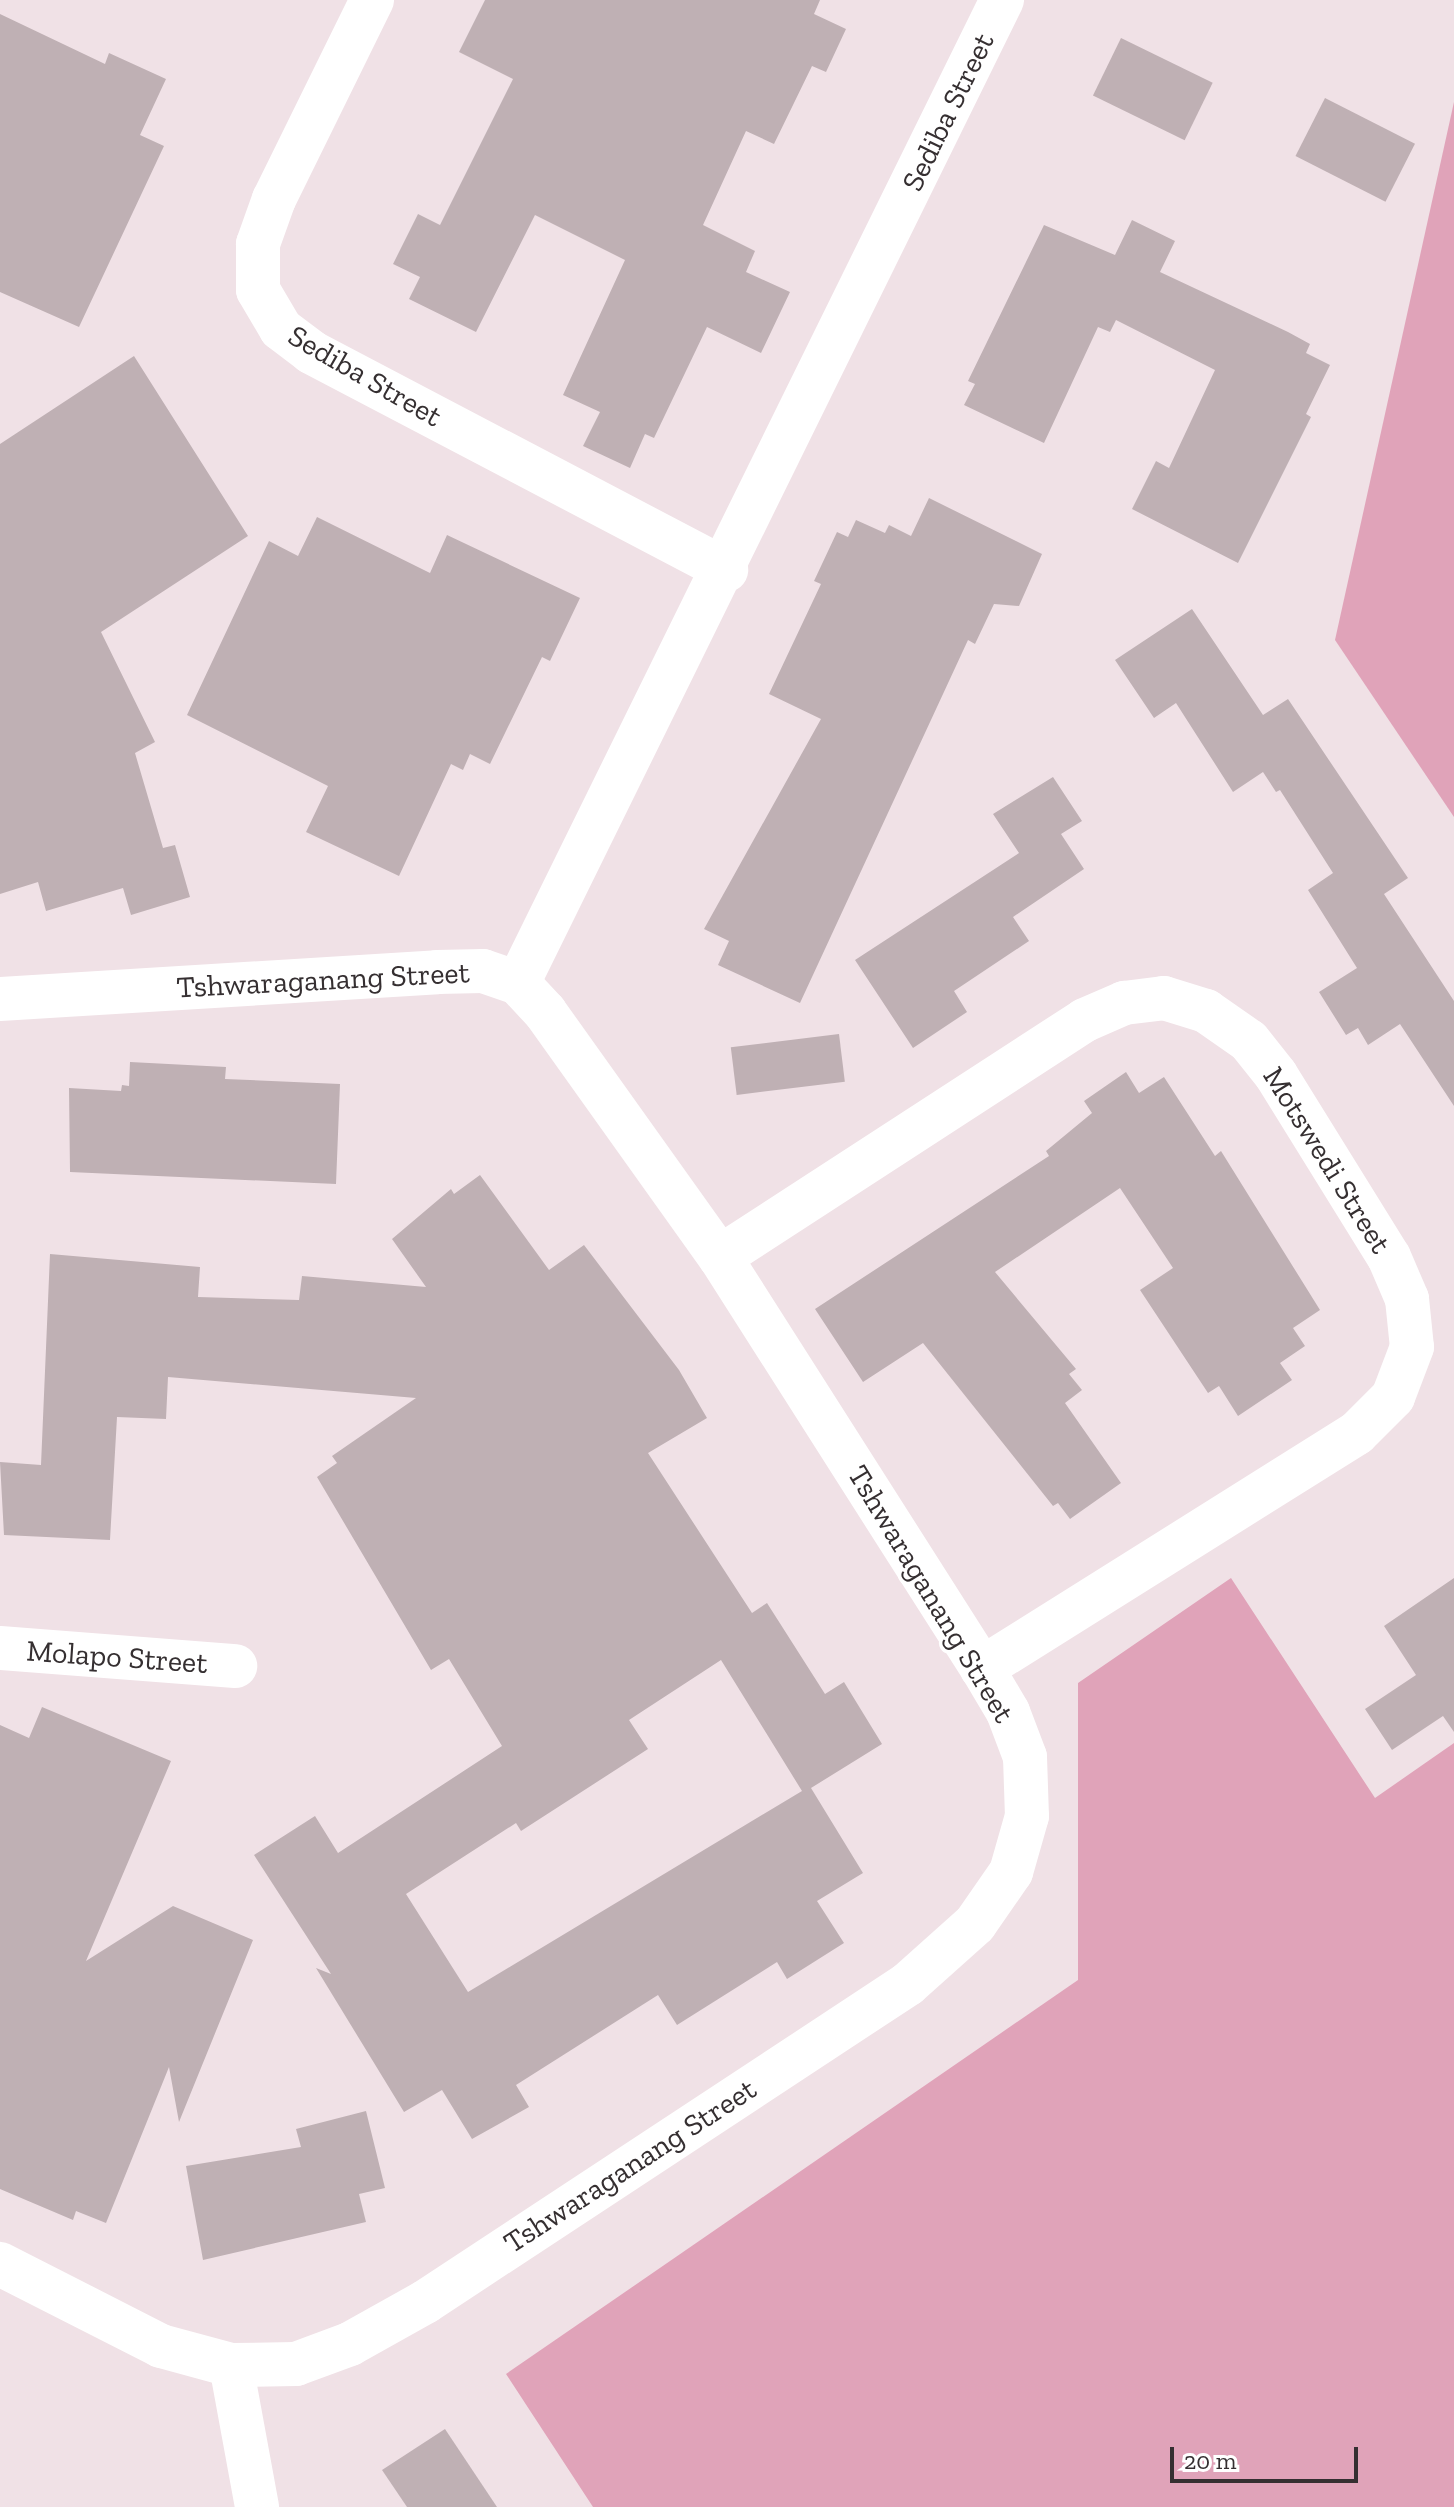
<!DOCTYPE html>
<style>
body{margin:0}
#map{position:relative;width:1454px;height:2507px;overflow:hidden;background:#f0e1e6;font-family:"Zilla Slab",serif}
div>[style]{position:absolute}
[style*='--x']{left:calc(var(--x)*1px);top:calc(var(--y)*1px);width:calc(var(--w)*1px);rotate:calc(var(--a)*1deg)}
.green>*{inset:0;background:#e0a3b9}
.building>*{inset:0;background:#bfb0b4;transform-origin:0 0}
.minor>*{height:44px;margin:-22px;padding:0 22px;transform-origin:22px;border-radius:22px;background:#fff}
span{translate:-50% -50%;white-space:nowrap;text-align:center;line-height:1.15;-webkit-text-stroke:7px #fff;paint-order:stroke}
.street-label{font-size:30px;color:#352f31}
.scale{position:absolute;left:1170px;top:2447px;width:188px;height:36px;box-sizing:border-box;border:4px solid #352f31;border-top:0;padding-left:10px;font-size:24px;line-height:28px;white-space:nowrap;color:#352f31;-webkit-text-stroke:6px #fff;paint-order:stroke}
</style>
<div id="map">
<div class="green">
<i style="clip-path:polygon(1454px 102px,1454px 817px,1335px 640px)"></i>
<i style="clip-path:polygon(1231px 1578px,1375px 1798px,1454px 1743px,1454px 2507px,593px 2507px,506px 2374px,1078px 1980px,1078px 1683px)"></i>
</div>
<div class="building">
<i style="clip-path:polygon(485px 0,820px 0,814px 14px,846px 29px,826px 72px,812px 66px,774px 144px,746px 131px,703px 225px,755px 251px,746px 272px,790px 292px,761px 353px,707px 327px,654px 438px,645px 434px,630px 468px,583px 446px,600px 412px,563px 395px,625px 260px,535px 215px,476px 332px,409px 299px,420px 277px,393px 264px,418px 214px,440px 225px,513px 79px,459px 52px)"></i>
<i style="clip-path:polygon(0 14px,105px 64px,109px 53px,166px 79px,140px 135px,164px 146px,79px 327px,0 292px)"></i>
<i style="left:1121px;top:38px;width:102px;height:64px;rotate:26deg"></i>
<i style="left:1325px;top:98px;width:101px;height:65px;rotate:27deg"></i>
<i style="clip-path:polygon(1132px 220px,1175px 241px,1160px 272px,1288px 332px,1310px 344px,1306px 353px,1330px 365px,1306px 414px,1311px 417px,1238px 563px,1132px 509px,1156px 461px,1169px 468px,1215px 370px,1116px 320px,1110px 332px,1098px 327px,1044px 443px,964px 405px,975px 384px,968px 381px,1044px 225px,1115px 255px)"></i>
<i style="clip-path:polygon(134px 356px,248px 536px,101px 632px,155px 742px,135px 753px,163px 848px,175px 845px,190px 897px,131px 915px,123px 888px,46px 911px,38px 882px,0 894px,0 444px)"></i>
<i style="clip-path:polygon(929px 498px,1042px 554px,1019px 606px,994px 604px,975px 644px,968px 640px,800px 1003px,718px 965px,729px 941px,704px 929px,821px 719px,769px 694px,821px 584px,814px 581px,837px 532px,848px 537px,856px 520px,885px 533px,889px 525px,911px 536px)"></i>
<i style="clip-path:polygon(317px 517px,430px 573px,447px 535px,580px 598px,550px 661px,542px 657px,490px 764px,470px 754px,463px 770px,451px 764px,399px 876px,306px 832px,328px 786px,187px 715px,269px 541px,298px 556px)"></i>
<i style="clip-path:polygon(1192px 609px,1263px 715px,1288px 699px,1408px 878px,1384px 894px,1454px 1001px,1454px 1106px,1400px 1024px,1368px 1045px,1358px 1028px,1346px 1035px,1319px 992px,1357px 968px,1308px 890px,1333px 873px,1280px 790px,1276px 792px,1263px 772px,1233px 792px,1176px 703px,1154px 718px,1115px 660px)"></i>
<i style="clip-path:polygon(1053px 777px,1082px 821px,1061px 834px,1084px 869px,1013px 917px,1029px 941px,954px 991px,967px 1012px,913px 1048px,855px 960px,1019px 853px,993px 814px)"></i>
<i style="left:839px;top:1034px;width:48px;height:109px;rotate:83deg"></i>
<i style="clip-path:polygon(130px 1062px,226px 1067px,225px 1079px,340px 1084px,336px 1184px,70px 1172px,69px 1088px,121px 1091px,122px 1085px,129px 1086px)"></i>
<i style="clip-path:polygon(1126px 1072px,1139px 1093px,1164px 1077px,1215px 1156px,1221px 1151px,1320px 1310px,1293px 1328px,1305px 1346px,1280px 1363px,1292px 1380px,1238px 1416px,1219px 1386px,1208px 1393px,1140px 1290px,1173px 1268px,1120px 1188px,995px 1272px,1076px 1369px,1069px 1374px,1082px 1390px,1065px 1403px,1121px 1483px,1070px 1519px,1058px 1503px,1053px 1506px,923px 1343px,863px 1382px,815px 1309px,1049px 1156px,1046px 1151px,1092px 1113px,1084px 1101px)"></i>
<i style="clip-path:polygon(evenodd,480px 1175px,549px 1270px,584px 1245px,679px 1370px,707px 1418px,648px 1453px,752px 1613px,767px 1603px,825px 1694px,844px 1682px,882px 1744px,811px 1788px,863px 1873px,817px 1901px,844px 1943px,787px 1979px,777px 1962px,677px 2025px,658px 1995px,516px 2085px,529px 2107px,472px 2139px,442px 2090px,404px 2112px,316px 1968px,331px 1974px,254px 1855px,315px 1816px,338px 1853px,502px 1746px,449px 1659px,431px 1670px,317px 1477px,337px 1463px,332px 1456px,416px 1398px,168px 1377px,166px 1419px,117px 1417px,110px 1540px,4px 1535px,0 1462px,41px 1465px,50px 1254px,200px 1267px,198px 1297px,299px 1300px,302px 1276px,426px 1287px,392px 1239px,451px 1189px,454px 1194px,480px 1175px,721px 1660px,802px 1791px,468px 1992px,406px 1894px,516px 1823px,521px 1831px,648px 1749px,629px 1720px,721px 1660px)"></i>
<i style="clip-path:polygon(1454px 1578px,1454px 1732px,1443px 1716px,1392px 1750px,1365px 1709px,1416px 1675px,1384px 1626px)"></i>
<i style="clip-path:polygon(42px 1707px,171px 1761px,86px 1961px,173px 1906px,253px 1940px,179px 2122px,169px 2067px,106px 2223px,76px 2211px,73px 2220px,0 2189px,0 1725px,29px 1738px)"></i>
<i style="clip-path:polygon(366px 2111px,385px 2188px,359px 2194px,366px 2222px,203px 2260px,186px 2166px,301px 2147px,296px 2129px)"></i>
<i style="clip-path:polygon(445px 2429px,497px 2507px,407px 2507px,382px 2470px)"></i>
</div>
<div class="minor">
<i style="--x:372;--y:0;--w:222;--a:116.2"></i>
<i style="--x:274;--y:199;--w:48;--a:109.6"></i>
<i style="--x:258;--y:244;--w:46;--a:90"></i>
<i style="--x:258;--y:290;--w:45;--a:59.5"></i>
<i style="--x:281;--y:329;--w:38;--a:37"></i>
<i style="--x:311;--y:352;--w:469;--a:27.7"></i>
<i style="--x:518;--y:983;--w:1096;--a:-63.79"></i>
<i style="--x:0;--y:999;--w:438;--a:-3.5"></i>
<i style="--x:437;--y:972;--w:46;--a:-1.2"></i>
<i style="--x:483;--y:971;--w:37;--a:19"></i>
<i style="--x:518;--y:983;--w:40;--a:47"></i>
<i style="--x:545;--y:1012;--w:301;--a:54.5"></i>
<i style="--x:720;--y:1257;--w:487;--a:57.5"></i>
<i style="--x:982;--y:1668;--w:51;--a:59.4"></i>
<i style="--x:1008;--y:1712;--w:48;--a:69.3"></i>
<i style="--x:1025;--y:1757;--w:59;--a:88.1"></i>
<i style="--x:1027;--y:1816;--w:58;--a:105.9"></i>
<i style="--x:1011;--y:1872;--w:63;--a:124.7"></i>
<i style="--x:975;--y:1924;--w:90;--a:138.2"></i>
<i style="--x:908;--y:1984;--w:578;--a:146.64"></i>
<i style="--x:425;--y:2302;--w:86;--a:150.8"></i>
<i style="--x:350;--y:2344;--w:58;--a:159.7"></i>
<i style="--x:296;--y:2364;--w:65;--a:179.1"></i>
<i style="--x:231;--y:2365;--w:73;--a:-164.8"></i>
<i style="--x:161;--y:2346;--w:181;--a:-153"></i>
<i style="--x:720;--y:1257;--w:435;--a:-33"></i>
<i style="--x:1085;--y:1020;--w:43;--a:-23.6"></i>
<i style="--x:1124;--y:1003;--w:40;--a:-7.1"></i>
<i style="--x:1164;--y:998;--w:44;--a:17.2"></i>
<i style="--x:1206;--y:1011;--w:52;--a:34.9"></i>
<i style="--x:1249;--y:1041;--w:43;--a:51.5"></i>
<i style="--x:1276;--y:1075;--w:214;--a:58.2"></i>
<i style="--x:1389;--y:1257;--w:46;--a:66.8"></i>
<i style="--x:1407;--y:1299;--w:48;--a:84.1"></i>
<i style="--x:1412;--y:1347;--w:53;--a:110.8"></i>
<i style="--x:1393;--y:1397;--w:51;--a:135"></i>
<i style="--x:1357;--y:1433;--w:443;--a:147.9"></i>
<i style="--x:0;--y:1648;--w:236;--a:4.4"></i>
<i style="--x:231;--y:2365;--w:144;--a:79.6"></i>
</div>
<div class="street-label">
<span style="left:948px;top:112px;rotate:-64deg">Sediba Street</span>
<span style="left:365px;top:376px;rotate:30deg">Sediba Street</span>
<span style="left:323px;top:980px;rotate:-3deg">Tshwaraganang Street</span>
<span style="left:1327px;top:1160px;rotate:58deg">Motswedi Street</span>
<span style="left:931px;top:1594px;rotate:59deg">Tshwaraganang Street</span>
<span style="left:117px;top:1657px;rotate:4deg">Molapo Street</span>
<span style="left:630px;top:2166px;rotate:-33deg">Tshwaraganang Street</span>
</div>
<div class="scale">20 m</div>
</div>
